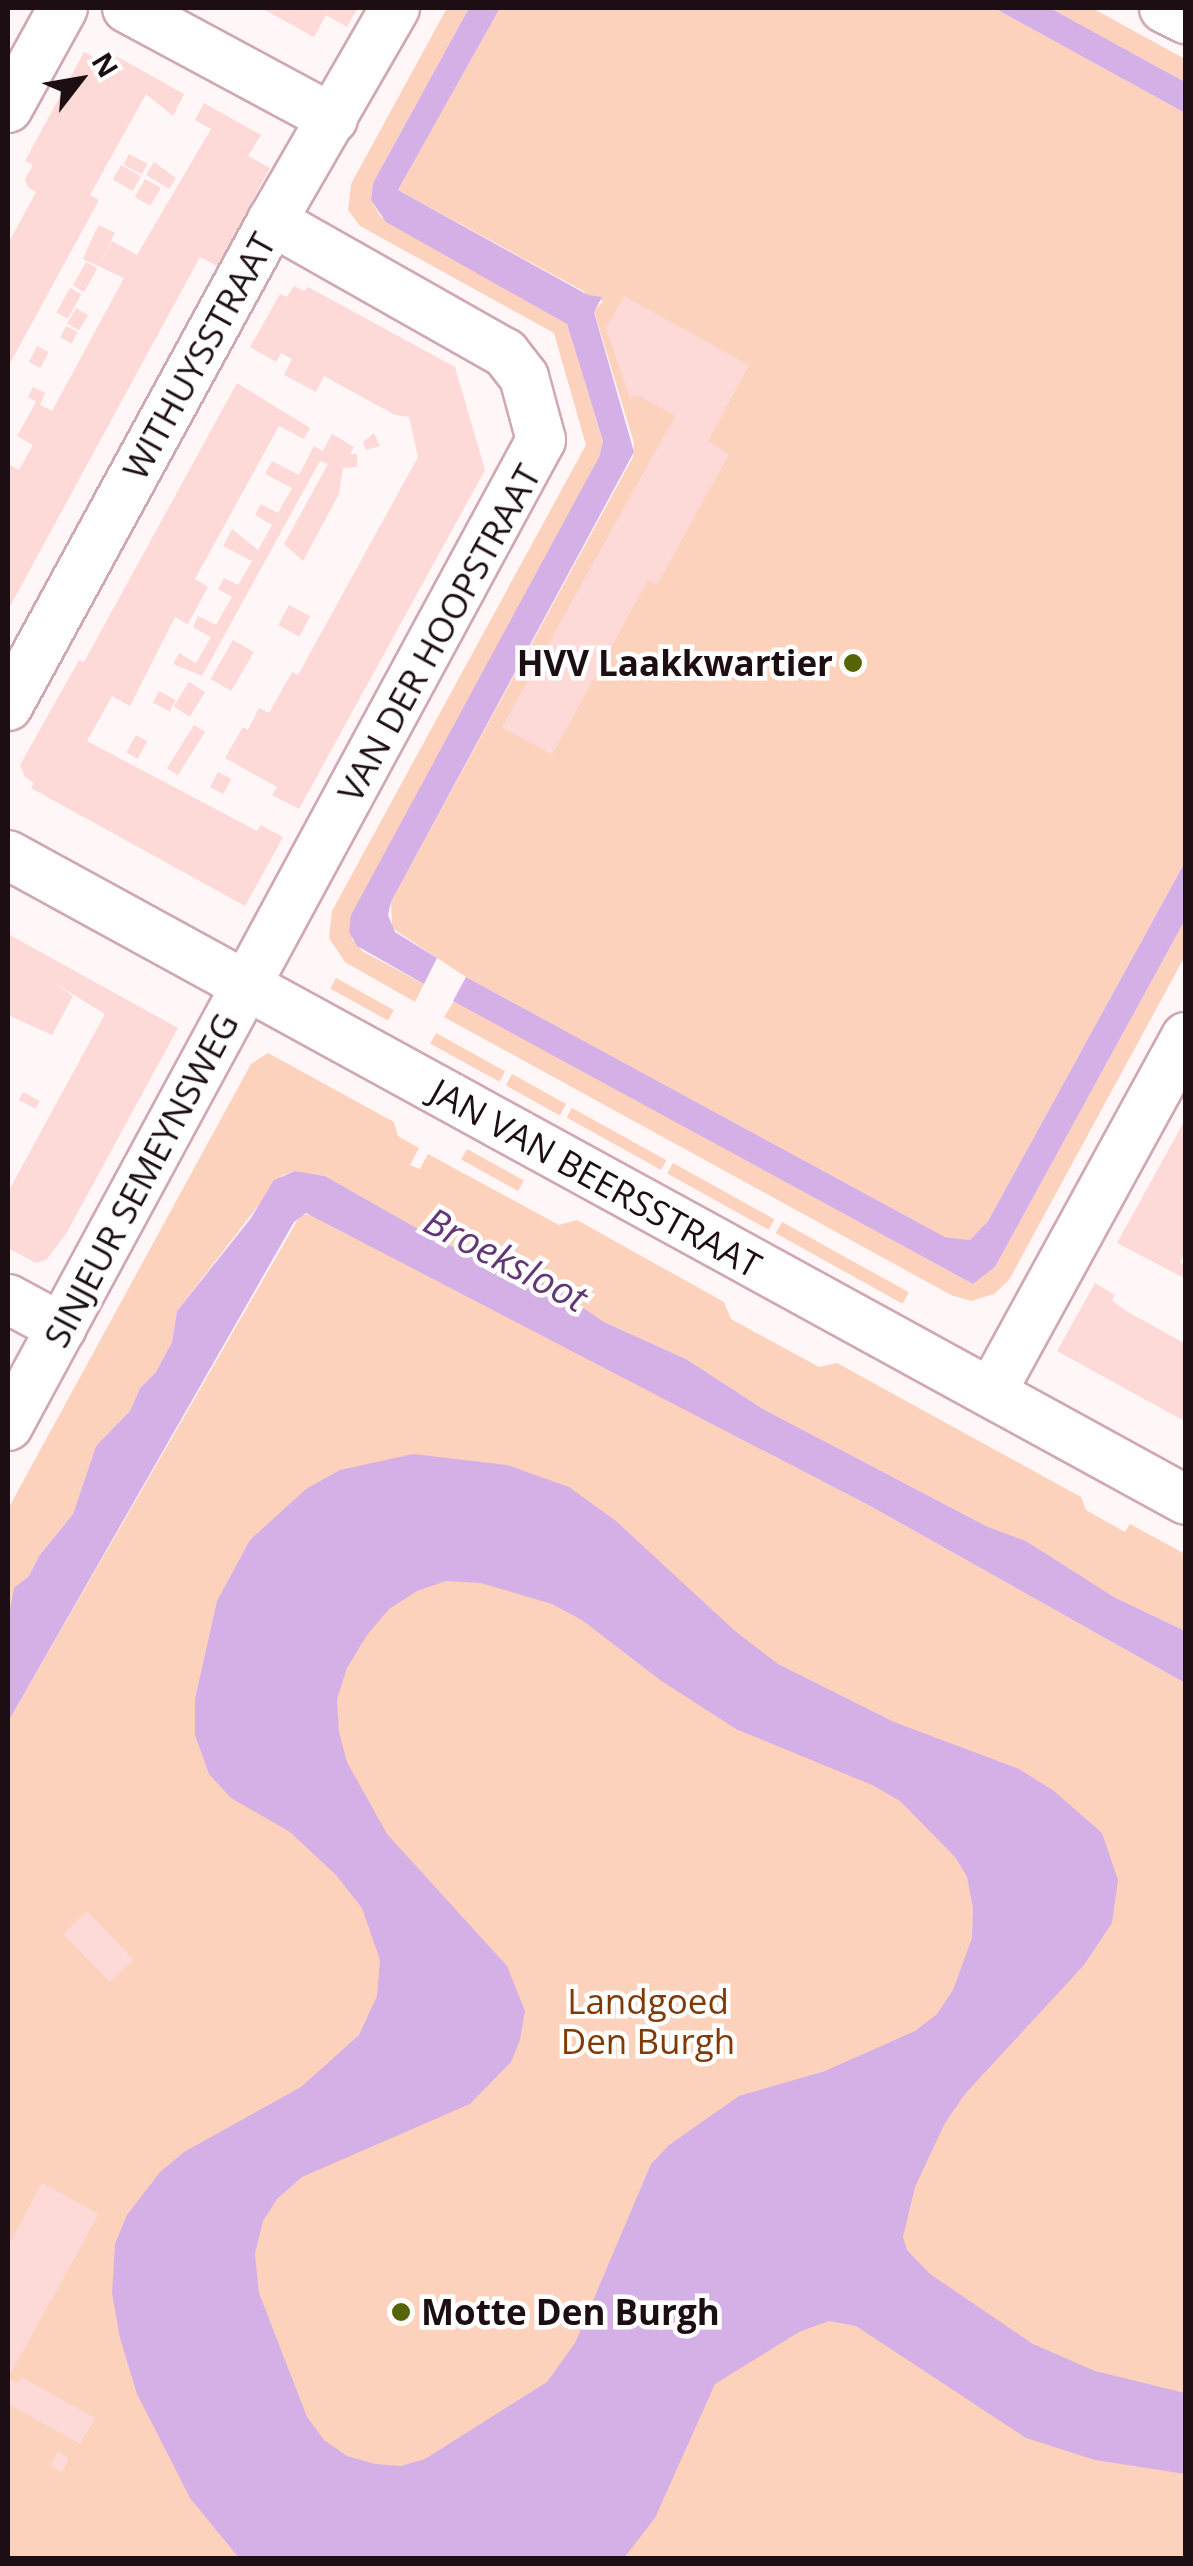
<!DOCTYPE html>
<style>
body{margin:0}
#map{position:relative;width:1193px;height:2566px;overflow:hidden;background:#fff6f8;font-family:"Open Sans",sans-serif}
div>[style]{position:absolute}
[style*='--x']{left:calc(var(--x)*1px);top:calc(var(--y)*1px);width:calc(var(--w)*1px);rotate:calc(var(--a)*1deg)}
.green>*{inset:0;background:#fdd2bc;transform-origin:0 0}
.water>*{inset:0;background:#d5b0e6}
.building>*{inset:0;background:#fddad7;transform-origin:0 0}
.roads{filter:drop-shadow(2px 0 #d0a8b2) drop-shadow(-2px 0 #d0a8b2) drop-shadow(0 2px #d0a8b2) drop-shadow(0 -2px #d0a8b2)}
.minor>*{height:48px;margin:-24px;padding:0 24px;transform-origin:24px;border-radius:24px;background:#fff}
.dots>*{width:28px;height:28px;translate:-50% -50%;box-sizing:border-box;border:5px solid #fff;border-radius:50%}
span{translate:-50% -50%;white-space:nowrap;text-align:center;line-height:1.15;-webkit-text-stroke:9px #fff;paint-order:stroke}
.street-label{font-size:35px;color:#1c0e12}
.poi-label{font-size:35px;color:#1c0e12;font-weight:700}
.right{translate:-100% -50%;text-align:right}
.left{translate:0 -50%;text-align:left}
.park-label{font-size:35px;color:#813906}
.water-label{font-size:38px;color:#633677;font-style:italic}
.frame{position:absolute;inset:0;border:10px solid #1c0e12;pointer-events:none}
.north{position:absolute;left:30px;top:30px;width:100px;height:100px;-webkit-text-stroke:8px #fff;paint-order:stroke;rotate:59deg;font-size:28px;font-weight:700;line-height:40px;text-align:center;color:#1c0e12}
.north::after{content:'';display:block;margin:auto;width:35px;height:45px;background:#1c0e12;clip-path:polygon(50% 0,100% 100%,50% 72%,0 100%)}
</style>
<div id="map">
<div class="green">
<i style="clip-path:polygon(447px 8px,469px 8px,373px 183px,371px 200px,381px 217px,567px 324px,603px 441px,599px 457px,352px 939px,362px 951px,424px 984px,415px 1002px,345px 962px,329px 938px,332px 911px,586px 445px,554px 333px,360px 226px,348px 210px,351px 184px)"></i>
<i style="clip-path:polygon(500px 8px,994px 8px,1185px 113px,1185px 862px,988px 1221px,970px 1240px,945px 1237px,466px 977px,392px 928px,391px 902px,633px 457px,634px 443px,594px 311px,603px 301px,582px 295px,585px 292px,398px 190px)"></i>
<i style="clip-path:polygon(1050px 8px,1092px 8px,1185px 59px,1185px 82px)"></i>
<i style="clip-path:polygon(1185px 920px,1185px 956px,1009px 1280px,994px 1294px,971px 1301px,951px 1295px,444px 1017px,454px 1001px,973px 1284px,995px 1267px)"></i>
<i style="left:336px;top:978px;width:66px;height:12px;rotate:29deg"></i>
<i style="left:436px;top:1033px;width:79px;height:12px;rotate:29deg"></i>
<i style="clip-path:polygon(268px 1053px,394px 1122px,398px 1136px,419px 1148px,410px 1165px,420px 1169px,428px 1154px,559px 1225px,577px 1220px,724px 1302px,731px 1319px,819px 1367px,837px 1363px,1081px 1497px,1086px 1510px,1125px 1532px,1130px 1524px,1185px 1554px,1185px 1631px,1114px 1597px,1026px 1541px,988px 1527px,763px 1409px,686px 1359px,604px 1322px,531px 1278px,442px 1243px,325px 1176px,295px 1171px,281px 1176px,177px 1311px,172px 1342px,156px 1372px,140px 1388px,130px 1411px,96px 1446px,73px 1514px,39px 1556px,29px 1576px,15px 1588px,8px 1620px,8px 1509px,251px 1064px)"></i>
<i style="left:512px;top:1074px;width:62px;height:13px;rotate:29deg"></i>
<i style="left:572px;top:1108px;width:108px;height:11px;rotate:29deg"></i>
<i style="left:467px;top:1149px;width:65px;height:12px;rotate:29deg"></i>
<i style="left:673px;top:1163px;width:116px;height:12px;rotate:29deg"></i>
<i style="clip-path:polygon(301px 1214px,316px 1216px,872px 1507px,1185px 1683px,1185px 2558px,8px 2558px,8px 1722px)"></i>
<i style="left:782px;top:1222px;width:145px;height:13px;rotate:29deg"></i>
</div>
<div class="water">
<i style="clip-path:polygon(469px 8px,500px 8px,398px 190px,588px 295px,602px 297px,594px 312px,634px 452px,391px 902px,388px 915px,395px 932px,437px 958px,424px 984px,357px 946px,349px 932px,351px 915px,599px 457px,603px 441px,567px 324px,386px 222px,371px 200px,373px 183px)"></i>
<i style="clip-path:polygon(994px 8px,1050px 8px,1185px 82px,1185px 113px)"></i>
<i style="clip-path:polygon(1185px 862px,1185px 920px,995px 1267px,973px 1284px,453px 1001px,466px 977px,945px 1237px,970px 1240px,988px 1221px)"></i>
<i style="clip-path:polygon(295px 1171px,325px 1176px,441px 1242px,551px 1286px,604px 1322px,686px 1359px,763px 1409px,988px 1527px,1026px 1541px,1114px 1597px,1185px 1631px,1185px 1683px,872px 1507px,306px 1213px,294px 1222px,8px 1722px,8px 1620px,14px 1588px,29px 1576px,39px 1556px,73px 1514px,96px 1446px,130px 1411px,140px 1388px,156px 1372px,172px 1342px,177px 1311px,251px 1218px,274px 1180px)"></i>
<i style="clip-path:polygon(evenodd,413px 1454px,507px 1465px,569px 1487px,616px 1521px,735px 1631px,778px 1664px,894px 1722px,1019px 1769px,1054px 1791px,1102px 1833px,1118px 1880px,1112px 1923px,1084px 1965px,965px 2094px,945px 2123px,915px 2187px,903px 2237px,907px 2250px,930px 2274px,1033px 2344px,1095px 2371px,1185px 2393px,1185px 2474px,1095px 2460px,1026px 2438px,856px 2326px,829px 2321px,799px 2332px,715px 2384px,655px 2518px,624px 2558px,239px 2558px,190px 2498px,137px 2394px,120px 2338px,112px 2293px,115px 2244px,127px 2215px,160px 2172px,184px 2152px,301px 2087px,359px 2035px,377px 1996px,380px 1960px,362px 1908px,336px 1875px,290px 1832px,231px 1798px,209px 1774px,195px 1735px,195px 1699px,217px 1601px,250px 1540px,306px 1489px,340px 1470px,413px 1454px,446px 1581px,481px 1583px,552px 1604px,582px 1620px,660px 1680px,736px 1729px,872px 1785px,900px 1801px,956px 1858px,967px 1877px,973px 1908px,972px 1938px,953px 1990px,937px 2014px,915px 2031px,825px 2071px,739px 2096px,669px 2145px,651px 2164px,575px 2343px,547px 2382px,425px 2459px,401px 2466px,375px 2464px,347px 2456px,324px 2440px,307px 2417px,259px 2293px,255px 2254px,263px 2221px,277px 2199px,302px 2177px,470px 2104px,511px 2062px,520px 2040px,525px 2011px,507px 1966px,387px 1834px,347px 1762px,339px 1732px,337px 1699px,347px 1668px,367px 1635px,389px 1609px,417px 1591px,446px 1581px)"></i>
</div>
<div class="building">
<i style="clip-path:polygon(261px 8px,358px 8px,347px 27px,326px 15px,314px 37px)"></i>
<i style="clip-path:polygon(84px 52px,104px 62px,109px 52px,184px 94px,173px 116px,146px 94px,90px 195px,99px 200px,8px 367px,8px 244px,36px 192px,28px 187px,25px 179px,33px 165px,25px 161px)"></i>
<i style="clip-path:polygon(204px 103px,261px 135px,248px 156px,270px 168px,217px 266px,200px 257px,8px 610px,8px 464px,19px 470px,33px 445px,17px 436px,36px 402px,28px 397px,33px 387px,45px 393px,40px 405px,52px 411px,124px 278px,83px 259px,94px 234px,99px 225px,115px 233px,101px 262px,112px 241px,137px 255px,211px 129px,195px 120px)"></i>
<i style="left:129px;top:154px;width:21px;height:12px;rotate:28deg"></i>
<i style="clip-path:polygon(154px 162px,176px 178px,169px 189px,146px 175px)"></i>
<i style="left:121px;top:165px;width:23px;height:17px;rotate:29deg"></i>
<i style="left:145px;top:179px;width:18px;height:21px;rotate:29deg"></i>
<i style="left:86px;top:262px;width:13px;height:27px;rotate:29deg"></i>
<i style="clip-path:polygon(294px 286px,304px 291px,308px 287px,455px 367px,485px 470px,299px 809px,272px 795px,277px 787px,225px 758px,243px 727px,248px 730px,259px 708px,269px 713px,292px 672px,298px 675px,418px 457px,409px 417px,395px 415px,324px 376px,316px 392px,284px 375px,292px 359px,281px 353px,276px 362px,250px 347px,280px 294px,287px 297px)"></i>
<i style="left:70px;top:288px;width:13px;height:28px;rotate:29deg"></i>
<i style="clip-path:polygon(624px 296px,749px 365px,708px 441px,729px 454px,657px 585px,648px 580px,552px 755px,502px 727px,675px 416px,638px 395px,630px 398px,606px 329px)"></i>
<i style="left:76px;top:308px;width:14px;height:18px;rotate:30deg"></i>
<i style="left:66px;top:326px;width:13px;height:13px;rotate:27deg"></i>
<i style="left:37px;top:346px;width:13px;height:18px;rotate:27deg"></i>
<i style="clip-path:polygon(237px 383px,310px 428px,304px 439px,279px 426px,195px 579px,208px 587px,188px 624px,175px 617px,130px 706px,112px 696px,87px 741px,257px 831px,261px 825px,283px 837px,245px 906px,31px 788px,34px 783px,25px 777px,20px 765px,79px 660px,84px 662px)"></i>
<i style="clip-path:polygon(374px 433px,380px 446px,366px 450px,363px 442px)"></i>
<i style="clip-path:polygon(332px 434px,354px 447px,350px 454px,357px 454px,357px 467px,343px 468px,339px 494px,303px 561px,284px 544px,328px 464px,320px 461px,202px 676px,173px 664px,179px 653px,196px 663px,211px 637px,193px 627px,198px 616px,216px 625px,232px 597px,218px 589px,224px 578px,238px 585px,252px 561px,223px 546px,232px 529px,258px 550px,272px 525px,255px 515px,261px 504px,278px 513px,292px 488px,265px 474px,272px 461px,299px 475px,314px 446px,323px 451px)"></i>
<i style="left:289px;top:605px;width:24px;height:23px;rotate:28deg"></i>
<i style="left:233px;top:640px;width:24px;height:45px;rotate:30deg"></i>
<i style="left:189px;top:682px;width:19px;height:29px;rotate:32deg"></i>
<i style="left:159px;top:691px;width:19px;height:13px;rotate:28deg"></i>
<i style="left:194px;top:725px;width:13px;height:51px;rotate:32deg"></i>
<i style="left:136px;top:735px;width:13px;height:20px;rotate:29deg"></i>
<i style="left:218px;top:772px;width:15px;height:17px;rotate:28deg"></i>
<i style="clip-path:polygon(8px 934px,178px 1028px,66px 1234px,46px 1260px,36px 1263px,8px 1248px,8px 1192px,105px 1014px,53px 982px,73px 996px,52px 1035px,8px 1015px)"></i>
<i style="left:23px;top:1092px;width:19px;height:9px;rotate:28deg"></i>
<i style="clip-path:polygon(1186px 1118px,1186px 1252px,1180px 1262px,1186px 1265px,1186px 1279px,1117px 1243px)"></i>
<i style="clip-path:polygon(1095px 1283px,1115px 1295px,1112px 1300px,1126px 1311px,1186px 1344px,1186px 1422px,1057px 1351px)"></i>
<i style="left:87px;top:1911px;width:67px;height:33px;rotate:46deg"></i>
<i style="clip-path:polygon(42px 2183px,99px 2214px,8px 2378px,18px 2383px,21px 2377px,95px 2418px,80px 2444px,10px 2405px,8px 2411px,8px 2246px)"></i>
<i style="left:58px;top:2452px;width:13px;height:16px;rotate:29deg"></i>
</div>
<div class="roads">
<div class="minor">
<i style="--x:127;--y:8;--w:234;--a:28.3"></i>
<i style="--x:1164;--y:8;--w:25;--a:27"></i>
<i style="--x:8;--y:108;--w:114;--a:-61.2"></i>
<i style="--x:8;--y:706;--w:552;--a:-61.44"></i>
<i style="--x:272;--y:221;--w:246;--a:-60"></i>
<i style="--x:8;--y:855;--w:1343;--a:28.7"></i>
<i style="--x:8;--y:1299;--w:61;--a:28.2"></i>
<i style="--x:991;--y:1393;--w:406;--a:-61.3"></i>
<i style="--x:8;--y:1426;--w:1121;--a:-61.61"></i>
<i style="--x:541;--y:440;--w:65;--a:-105.1"></i>
<i style="--x:524;--y:377;--w:31;--a:-128"></i>
<i style="--x:505;--y:353;--w:268;--a:-150.5"></i>
</div>
</div>
<div class="dots">
<i style="left:853px;top:663px;background:#566306"></i>
<i style="left:401px;top:2312px;background:#566306"></i>
</div>
<div class="street-label">
<span style="left:199px;top:356px;rotate:-61deg">WITHUYSSTRAAT</span>
<span style="left:439px;top:633px;rotate:-61deg">VAN DER HOOPSTRAAT</span>
<span style="left:596px;top:1178px;rotate:29deg">JAN VAN BEERSSTRAAT</span>
<span style="left:141px;top:1180px;rotate:-62deg">SINJEUR SEMEYNSWEG</span>
</div>
<div class="poi-label">
<span class="right" style="left:833px;top:663px">HVV Laakkwartier</span>
<span class="left" style="left:421px;top:2312px">Motte Den Burgh</span>
</div>
<div class="park-label">
<span style="left:648px;top:2021px">Landgoed<br>Den Burgh</span>
</div>
<div class="water-label">
<span style="left:506px;top:1259px;rotate:28deg">Broeksloot</span>
</div>
<div class="frame"></div>
<div class="north">N</div>
</div>
